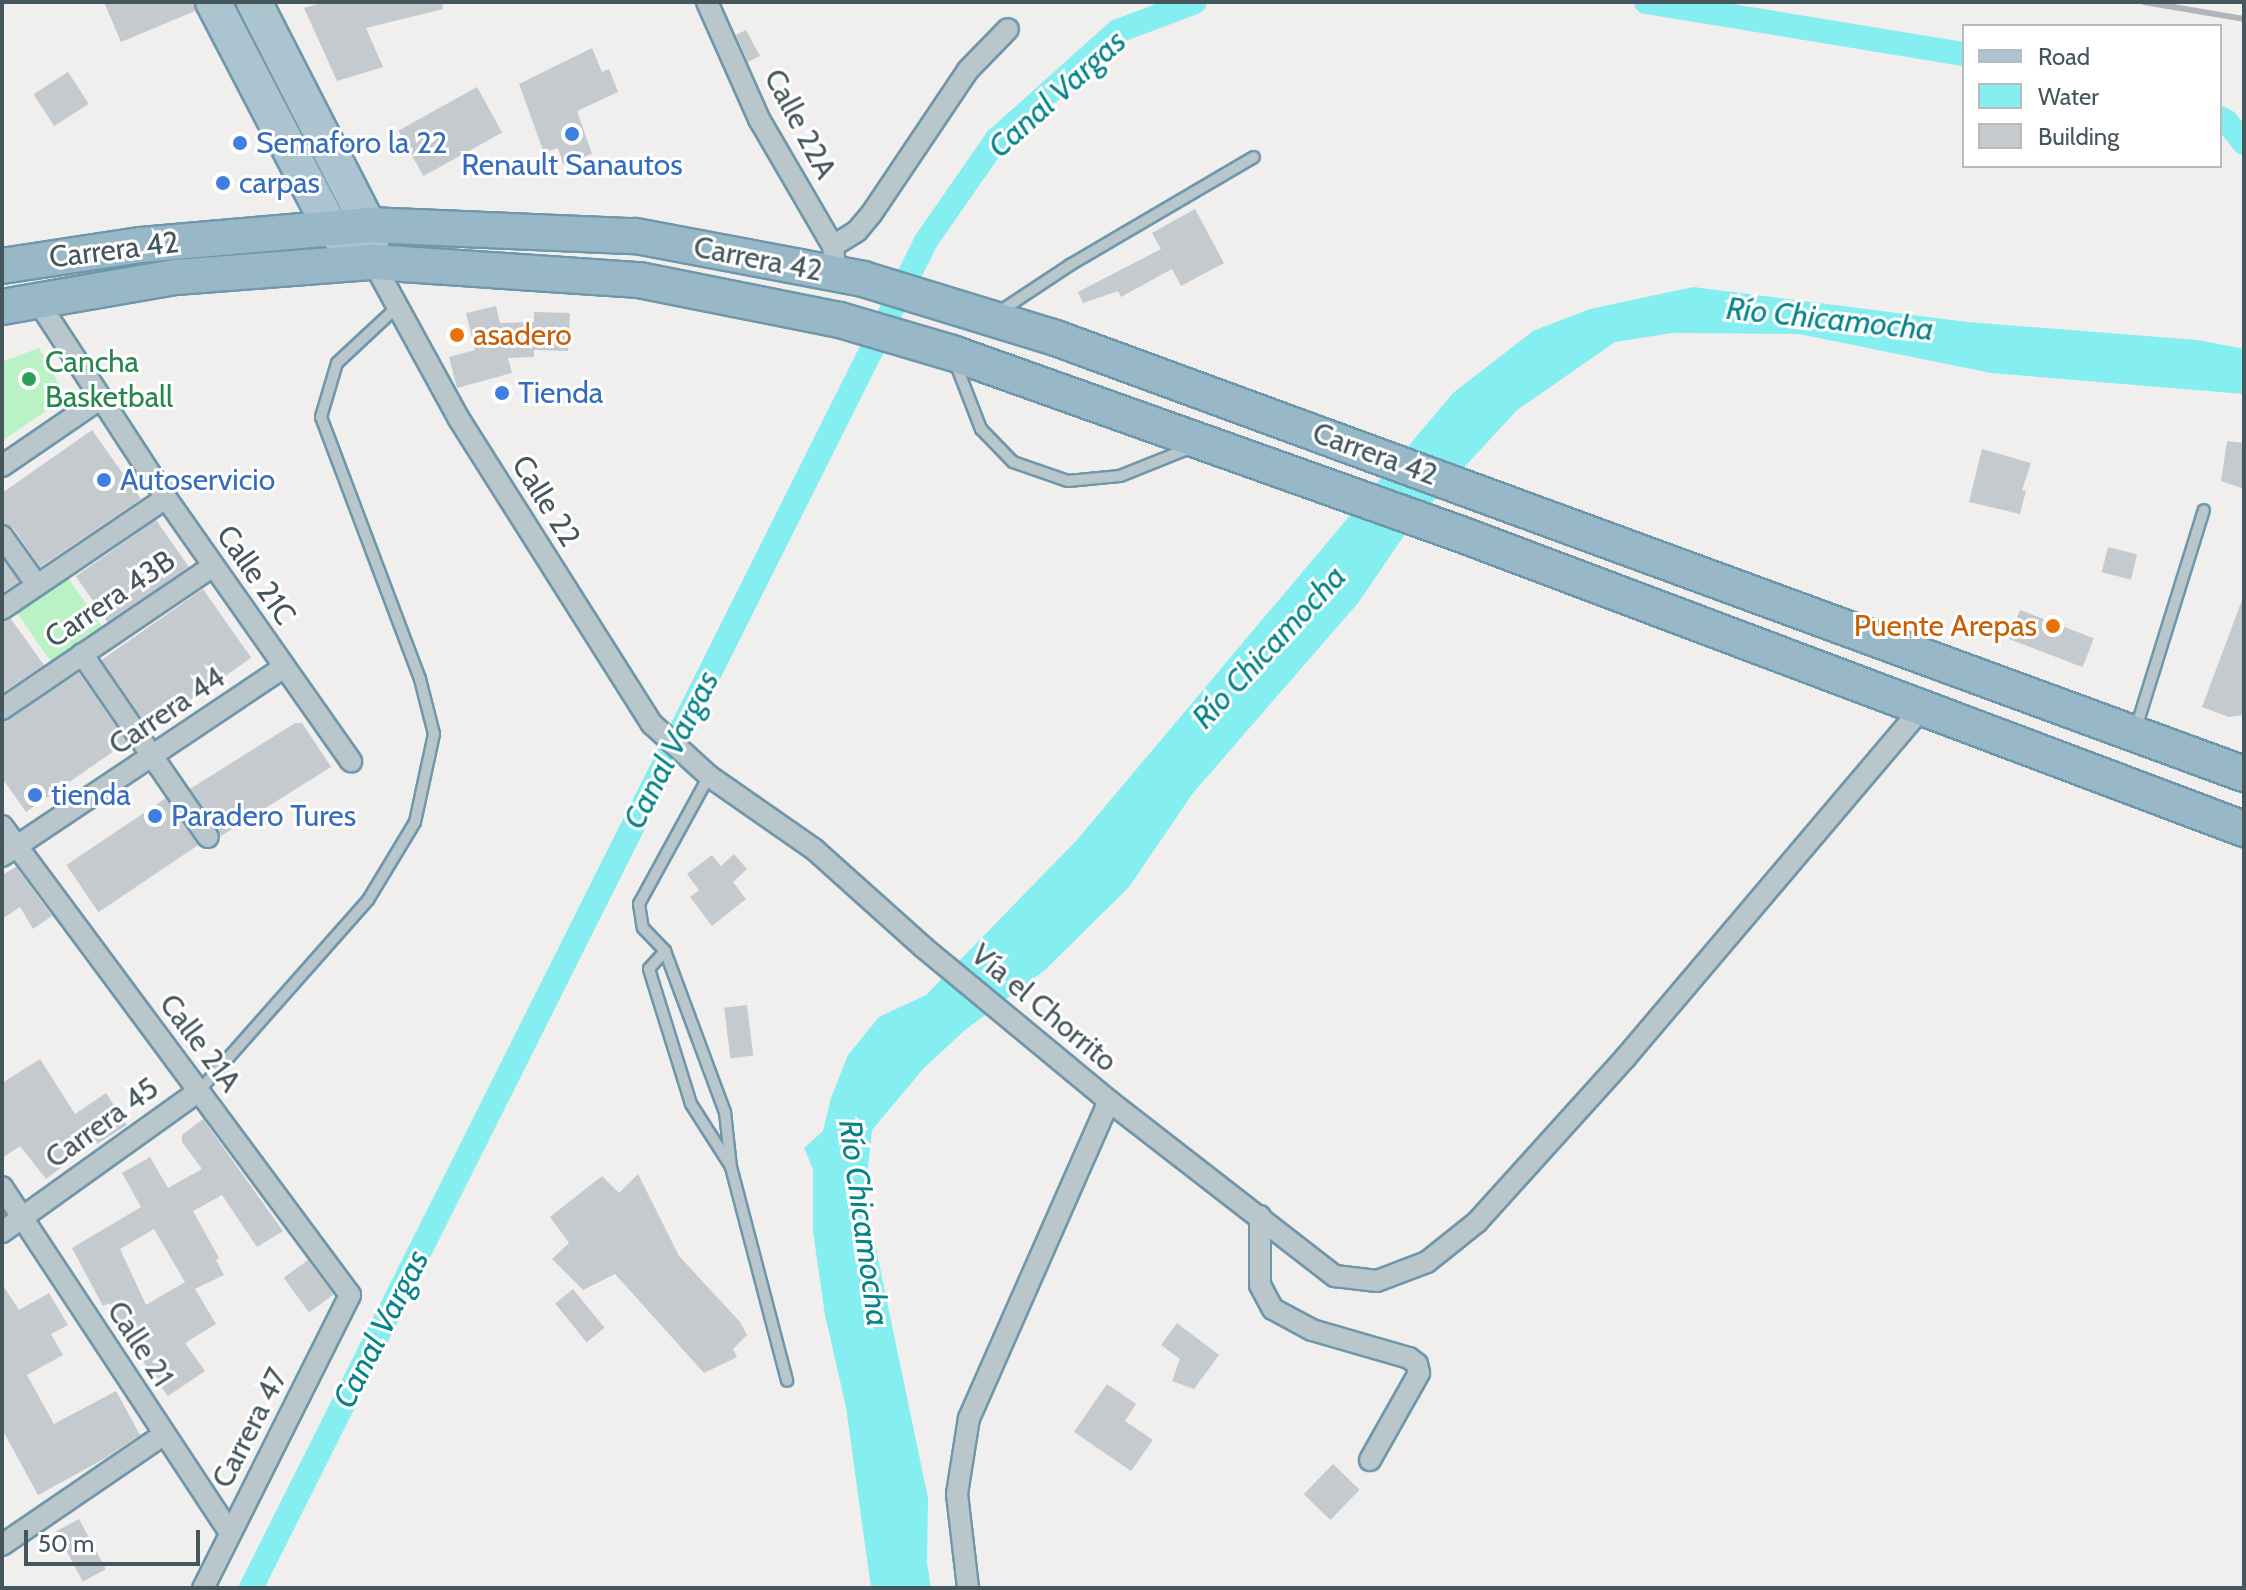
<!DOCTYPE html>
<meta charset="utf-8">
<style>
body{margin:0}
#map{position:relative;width:2246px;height:1590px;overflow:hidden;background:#f1eeee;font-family:Cabin,sans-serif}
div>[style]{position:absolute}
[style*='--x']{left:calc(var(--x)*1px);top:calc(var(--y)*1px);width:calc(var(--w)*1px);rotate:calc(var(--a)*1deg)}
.green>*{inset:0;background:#baf1c5;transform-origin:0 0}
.water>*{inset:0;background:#84eef0}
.canal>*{height:24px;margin:-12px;padding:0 12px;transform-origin:12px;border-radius:12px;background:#84eef0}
.building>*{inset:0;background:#c5cace;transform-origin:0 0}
.roads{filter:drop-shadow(2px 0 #6e97ac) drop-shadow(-2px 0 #6e97ac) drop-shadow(0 2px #6e97ac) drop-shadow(0 -2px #6e97ac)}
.service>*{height:10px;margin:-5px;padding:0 5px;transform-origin:5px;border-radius:5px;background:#b9c6cc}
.minor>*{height:20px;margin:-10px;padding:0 10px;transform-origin:10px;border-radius:10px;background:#b9c6cc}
.primary>*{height:34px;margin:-17px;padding:0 17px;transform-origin:17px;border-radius:17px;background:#acc4cf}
.trunk>*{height:34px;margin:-17px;padding:0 17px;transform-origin:17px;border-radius:17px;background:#98b8c8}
.rail>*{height:6px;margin:-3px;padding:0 3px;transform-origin:3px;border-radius:3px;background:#b0b5b9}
.dots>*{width:22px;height:22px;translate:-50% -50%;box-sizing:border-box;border:4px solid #fff;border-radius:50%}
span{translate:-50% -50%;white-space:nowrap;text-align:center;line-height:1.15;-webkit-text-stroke:6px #fff;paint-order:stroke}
.street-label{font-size:30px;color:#45565d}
.shop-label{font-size:30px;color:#366cbe}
.left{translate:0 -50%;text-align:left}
.food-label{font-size:30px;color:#c56008}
.right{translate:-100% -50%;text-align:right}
.leisure-label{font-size:30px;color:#27864d}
.water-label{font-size:32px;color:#088488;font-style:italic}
.frame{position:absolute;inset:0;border:4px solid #45565d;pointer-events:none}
.legend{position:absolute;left:1962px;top:24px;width:260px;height:144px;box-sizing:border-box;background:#fff;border:2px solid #b5bbbe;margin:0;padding:10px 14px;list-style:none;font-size:24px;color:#45565d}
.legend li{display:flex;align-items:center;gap:16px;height:40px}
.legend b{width:40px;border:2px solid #b5bbbe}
.scale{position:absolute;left:24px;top:1530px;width:176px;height:36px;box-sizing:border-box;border:4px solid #45565d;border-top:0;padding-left:10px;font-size:24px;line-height:28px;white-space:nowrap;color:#45565d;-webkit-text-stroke:6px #fff;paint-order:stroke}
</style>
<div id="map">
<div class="green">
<i style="clip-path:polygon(39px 348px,66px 397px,2px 441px,2px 362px)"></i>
<i style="left:66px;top:575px;width:64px;height:62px;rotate:55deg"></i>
</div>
<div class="water">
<i style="clip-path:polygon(1693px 287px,1967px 322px,2198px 340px,2244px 349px,2244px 394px,1991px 373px,1799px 334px,1672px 333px,1615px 342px,1517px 410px,1412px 524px,1358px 603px,1193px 793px,1129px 887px,1045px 970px,965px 1030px,923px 1069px,872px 1130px,865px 1196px,928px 1498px,927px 1563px,931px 1588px,871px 1588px,846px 1407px,825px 1315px,813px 1231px,813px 1169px,804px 1148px,823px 1131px,831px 1098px,848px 1055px,879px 1017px,926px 995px,1076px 841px,1453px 393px,1533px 331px,1590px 309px)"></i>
</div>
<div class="canal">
<i style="--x:1646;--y:2;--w:322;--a:9.3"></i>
<i style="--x:2220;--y:118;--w:8;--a:30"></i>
<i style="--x:2227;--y:122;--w:27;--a:51"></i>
<i style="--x:251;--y:1588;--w:1507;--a:-63.38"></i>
<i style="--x:926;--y:241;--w:124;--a:-55.2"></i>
<i style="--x:997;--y:139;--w:162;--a:-41.8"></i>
<i style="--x:1118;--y:31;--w:82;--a:-20.6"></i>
</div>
<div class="building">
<i style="clip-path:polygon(104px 2px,193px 2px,195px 11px,121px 42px)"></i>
<i style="clip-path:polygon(324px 2px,442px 2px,443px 9px,366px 28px,383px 67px,337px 81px,304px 8px)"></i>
<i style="clip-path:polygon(746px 30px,760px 56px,748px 62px,736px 35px)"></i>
<i style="clip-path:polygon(592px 48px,602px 72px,609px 69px,618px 92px,577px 111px,592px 154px,563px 164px,558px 148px,544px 153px,519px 84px)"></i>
<i style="left:68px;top:72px;width:38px;height:41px;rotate:57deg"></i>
<i style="left:477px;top:87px;width:52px;height:90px;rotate:61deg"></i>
<i style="clip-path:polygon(1195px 209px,1224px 263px,1181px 286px,1172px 269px,1121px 297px,1118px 291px,1083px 303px,1078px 292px,1161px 249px,1152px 233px)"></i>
<i style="clip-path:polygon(496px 306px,500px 323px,534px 322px,534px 312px,570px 313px,568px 351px,534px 350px,534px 357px,508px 358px,512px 373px,457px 388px,449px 357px,475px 350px,466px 313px)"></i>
<i style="clip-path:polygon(92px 430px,141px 499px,40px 567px,13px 528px,2px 523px,2px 493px)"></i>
<i style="clip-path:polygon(2227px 441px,2244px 443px,2244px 489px,2221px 481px)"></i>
<i style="clip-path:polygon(1982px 449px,2031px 463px,2022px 490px,2026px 491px,2020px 514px,1969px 502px)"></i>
<i style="left:156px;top:520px;width:57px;height:98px;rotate:55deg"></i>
<i style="left:2108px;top:547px;width:30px;height:26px;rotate:14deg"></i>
<i style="clip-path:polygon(2px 558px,19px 582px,2px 593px)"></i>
<i style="left:203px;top:589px;width:84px;height:124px;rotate:55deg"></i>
<i style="clip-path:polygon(2242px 600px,2244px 715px,2229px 717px,2202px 707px)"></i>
<i style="left:2020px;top:610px;width:79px;height:31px;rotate:21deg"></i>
<i style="clip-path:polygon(11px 619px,44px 665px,2px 693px,2px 622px)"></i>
<i style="clip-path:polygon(79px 673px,127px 742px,26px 812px,2px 778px,2px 722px)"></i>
<i style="clip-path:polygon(295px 723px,302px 723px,331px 767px,221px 836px,190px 789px)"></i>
<i style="left:166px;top:798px;width:57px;height:120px;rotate:56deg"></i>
<i style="clip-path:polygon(734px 854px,747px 869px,733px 882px,746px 899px,712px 926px,690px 897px,699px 890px,687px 874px,712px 855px,721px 866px)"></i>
<i style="clip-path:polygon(16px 867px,52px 916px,33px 929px,20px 907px,2px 919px,2px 875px)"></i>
<i style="left:747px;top:1005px;width:51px;height:23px;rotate:83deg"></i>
<i style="clip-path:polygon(40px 1059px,75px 1114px,106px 1093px,127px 1125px,97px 1144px,95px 1141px,46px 1179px,20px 1146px,2px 1158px,2px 1083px)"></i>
<i style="clip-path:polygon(evenodd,203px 1119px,283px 1231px,257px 1247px,222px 1195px,193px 1211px,219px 1258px,216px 1260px,224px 1275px,195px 1289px,216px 1324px,185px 1343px,205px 1371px,168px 1396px,127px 1339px,130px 1336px,109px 1303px,103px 1306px,72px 1248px,141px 1207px,122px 1173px,150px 1157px,168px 1188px,202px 1169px,182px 1142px,182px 1135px,203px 1119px,154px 1229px,185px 1282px,146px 1305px,120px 1249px,154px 1229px)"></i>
<i style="clip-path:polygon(638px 1174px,679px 1256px,740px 1322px,747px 1335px,733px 1349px,737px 1357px,704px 1373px,615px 1274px,583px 1290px,552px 1259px,569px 1243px,550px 1217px,602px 1176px,619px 1193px)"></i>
<i style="left:308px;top:1260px;width:43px;height:30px;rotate:54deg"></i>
<i style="clip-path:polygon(2px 1284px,19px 1310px,49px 1293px,68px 1325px,51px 1334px,63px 1355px,27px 1375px,54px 1424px,116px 1391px,140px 1435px,104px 1459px,38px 1495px,2px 1429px)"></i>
<i style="left:573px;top:1289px;width:50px;height:23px;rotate:51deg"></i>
<i style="clip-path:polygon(1177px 1323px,1219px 1355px,1194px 1389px,1172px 1381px,1180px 1359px,1161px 1345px)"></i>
<i style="clip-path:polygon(1107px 1384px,1136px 1404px,1125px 1421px,1153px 1440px,1131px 1471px,1074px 1432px)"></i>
<i style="left:1333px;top:1464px;width:37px;height:42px;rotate:44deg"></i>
<i style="left:79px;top:1519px;width:57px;height:26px;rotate:62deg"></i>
</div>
<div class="roads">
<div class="service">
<i style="--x:999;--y:312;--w:85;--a:-33.5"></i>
<i style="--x:1070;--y:265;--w:213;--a:-30.4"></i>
<i style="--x:955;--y:362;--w:72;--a:68.8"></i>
<i style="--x:981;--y:429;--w:46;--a:45.9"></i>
<i style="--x:1013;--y:462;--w:58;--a:19.1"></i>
<i style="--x:1068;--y:481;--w:52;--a:-5.5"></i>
<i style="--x:1120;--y:476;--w:75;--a:-21.8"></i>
<i style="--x:2136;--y:728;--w:228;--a:-72.7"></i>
<i style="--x:709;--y:776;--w:146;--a:118.7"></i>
<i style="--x:639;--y:904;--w:24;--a:81"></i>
<i style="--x:643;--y:928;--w:32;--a:46"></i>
<i style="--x:665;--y:951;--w:172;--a:69.6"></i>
<i style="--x:725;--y:1112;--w:55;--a:83.8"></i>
<i style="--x:731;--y:1167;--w:221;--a:75.3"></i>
<i style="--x:665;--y:951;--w:24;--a:132"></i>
<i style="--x:649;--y:969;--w:141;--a:72.7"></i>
<i style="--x:691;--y:1104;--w:72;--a:57.4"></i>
<i style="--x:199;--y:1091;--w:255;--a:-48.5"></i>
<i style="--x:368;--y:900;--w:91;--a:-58.9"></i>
<i style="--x:415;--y:822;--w:90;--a:-77.8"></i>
<i style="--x:434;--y:734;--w:57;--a:-104.3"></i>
<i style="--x:420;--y:679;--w:280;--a:-110.7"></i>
<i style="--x:321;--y:417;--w:56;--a:-73.5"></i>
<i style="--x:337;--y:363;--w:82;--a:-43"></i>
</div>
<div class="minor">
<i style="--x:707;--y:2;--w:128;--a:66"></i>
<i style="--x:759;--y:119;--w:147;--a:59.8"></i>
<i style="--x:833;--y:246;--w:28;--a:84"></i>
<i style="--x:833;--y:246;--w:28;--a:-32"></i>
<i style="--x:857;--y:231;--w:23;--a:-50"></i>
<i style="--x:872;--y:213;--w:172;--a:-56.1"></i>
<i style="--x:968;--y:70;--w:57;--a:-45.7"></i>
<i style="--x:373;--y:262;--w:179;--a:61.3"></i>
<i style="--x:459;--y:419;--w:361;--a:57.7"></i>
<i style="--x:652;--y:724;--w:77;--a:42.4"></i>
<i style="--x:709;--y:776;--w:129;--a:34.9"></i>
<i style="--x:815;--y:850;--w:145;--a:41.9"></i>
<i style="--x:923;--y:947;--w:241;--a:39.6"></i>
<i style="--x:1109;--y:1101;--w:347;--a:113.8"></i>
<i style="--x:969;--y:1418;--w:77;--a:99"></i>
<i style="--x:957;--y:1494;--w:95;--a:83.3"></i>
<i style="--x:37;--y:300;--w:236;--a:56.9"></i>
<i style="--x:166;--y:498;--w:322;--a:54.9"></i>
<i style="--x:2;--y:466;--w:119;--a:-34.4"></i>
<i style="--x:2;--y:536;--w:60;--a:54.5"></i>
<i style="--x:2;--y:609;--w:198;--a:-34.1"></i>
<i style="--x:82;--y:654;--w:222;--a:55.5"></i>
<i style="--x:2;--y:709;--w:255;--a:-34.1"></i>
<i style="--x:2;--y:826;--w:584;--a:53.42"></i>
<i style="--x:350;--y:1295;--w:328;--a:116.6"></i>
<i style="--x:2;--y:856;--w:339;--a:-33.8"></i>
<i style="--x:1109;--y:1101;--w:286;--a:37.8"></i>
<i style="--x:1335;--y:1276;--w:42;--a:6.8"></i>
<i style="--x:1377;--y:1281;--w:53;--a:-20.8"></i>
<i style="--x:1427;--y:1262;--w:64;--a:-38.7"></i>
<i style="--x:1477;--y:1222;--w:222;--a:-47.9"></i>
<i style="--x:1626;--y:1057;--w:460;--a:-49.7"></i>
<i style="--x:2;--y:1187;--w:414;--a:56.6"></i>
<i style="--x:1260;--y:1216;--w:69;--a:90"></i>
<i style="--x:1260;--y:1285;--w:27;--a:62"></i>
<i style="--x:1273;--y:1309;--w:44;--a:28.3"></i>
<i style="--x:1312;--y:1330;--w:101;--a:16.1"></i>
<i style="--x:1409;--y:1358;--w:10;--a:37"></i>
<i style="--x:1417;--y:1364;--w:9;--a:77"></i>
<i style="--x:1419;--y:1373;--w:100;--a:119.4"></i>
<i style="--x:2;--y:1232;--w:242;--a:-35.6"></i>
<i style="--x:2;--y:1545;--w:195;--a:-34.3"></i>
</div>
<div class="primary">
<i style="--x:213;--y:2;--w:256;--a:62.5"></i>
<i style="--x:331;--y:229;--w:53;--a:38.2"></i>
<i style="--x:254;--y:2;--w:250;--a:62.9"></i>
<i style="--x:368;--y:225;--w:29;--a:82"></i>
</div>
<div class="trunk">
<i style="--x:2;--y:266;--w:141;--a:-8.6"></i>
<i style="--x:141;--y:245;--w:228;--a:-5"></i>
<i style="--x:368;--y:225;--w:268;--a:2.4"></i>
<i style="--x:636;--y:236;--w:231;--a:10.7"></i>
<i style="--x:863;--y:279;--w:199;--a:17"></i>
<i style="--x:1053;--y:337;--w:1269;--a:20.15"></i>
<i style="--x:2;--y:307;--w:177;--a:-9.8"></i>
<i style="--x:176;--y:277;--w:198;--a:-4.4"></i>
<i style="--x:373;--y:262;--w:267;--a:3.9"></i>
<i style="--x:639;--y:280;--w:205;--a:11.3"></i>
<i style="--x:840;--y:320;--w:117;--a:16.4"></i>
<i style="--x:952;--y:353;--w:542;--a:19.6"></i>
<i style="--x:1463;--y:535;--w:835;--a:20.63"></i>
</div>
</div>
<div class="rail">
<i style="--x:2144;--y:2;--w:101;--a:9.6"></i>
</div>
<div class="dots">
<i style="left:572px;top:134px;background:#3f7fe0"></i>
<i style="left:240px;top:143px;background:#3f7fe0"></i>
<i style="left:223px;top:183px;background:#3f7fe0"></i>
<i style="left:457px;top:335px;background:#e8710a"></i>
<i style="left:29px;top:379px;background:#2e9e5b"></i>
<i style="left:502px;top:393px;background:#3f7fe0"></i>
<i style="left:104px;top:480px;background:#3f7fe0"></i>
<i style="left:2053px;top:626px;background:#e8710a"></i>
<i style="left:35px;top:795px;background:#3f7fe0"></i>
<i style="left:155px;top:816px;background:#3f7fe0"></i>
</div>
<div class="street-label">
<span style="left:800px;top:124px;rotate:62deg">Calle 22A</span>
<span style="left:114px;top:250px;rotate:-7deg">Carrera 42</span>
<span style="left:758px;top:259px;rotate:11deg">Carrera 42</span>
<span style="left:1375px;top:454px;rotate:20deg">Carrera 42</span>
<span style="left:546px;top:501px;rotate:58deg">Calle 22</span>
<span style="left:256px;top:575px;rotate:55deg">Calle 21C</span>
<span style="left:110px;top:599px;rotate:-34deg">Carrera 43B</span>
<span style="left:167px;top:711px;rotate:-34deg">Carrera 44</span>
<span style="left:1044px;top:1008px;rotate:40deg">Vía el Chorrito</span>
<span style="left:200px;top:1043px;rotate:53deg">Calle 21A</span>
<span style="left:102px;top:1123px;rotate:-36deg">Carrera 45</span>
<span style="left:140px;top:1344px;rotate:57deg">Calle 21</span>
<span style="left:250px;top:1428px;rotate:-63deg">Carrera 47</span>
</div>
<div class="shop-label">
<span class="left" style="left:256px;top:143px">Semaforo la 22</span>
<span style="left:572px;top:165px">Renault Sanautos</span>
<span class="left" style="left:239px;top:183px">carpas</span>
<span class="left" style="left:518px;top:393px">Tienda</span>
<span class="left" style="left:120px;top:480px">Autoservicio</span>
<span class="left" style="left:51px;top:795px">tienda</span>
<span class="left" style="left:171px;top:816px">Paradero Tures</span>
</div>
<div class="food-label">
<span class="left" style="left:473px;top:335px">asadero</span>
<span class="right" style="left:2037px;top:626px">Puente Arepas</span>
</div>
<div class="leisure-label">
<span class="left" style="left:45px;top:379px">Cancha<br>Basketball</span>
</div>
<div class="water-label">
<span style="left:1057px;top:94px;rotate:-42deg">Canal Vargas</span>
<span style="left:1830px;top:319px;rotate:6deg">Río Chicamocha</span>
<span style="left:1269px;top:647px;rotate:-47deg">Río Chicamocha</span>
<span style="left:671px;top:750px;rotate:-63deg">Canal Vargas</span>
<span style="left:864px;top:1223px;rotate:82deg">Río Chicamocha</span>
<span style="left:381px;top:1329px;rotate:-63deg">Canal Vargas</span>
</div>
<div class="frame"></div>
<ul class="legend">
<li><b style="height:10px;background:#acc4cf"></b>Road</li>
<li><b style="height:22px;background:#84eef0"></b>Water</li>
<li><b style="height:22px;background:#c5cace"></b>Building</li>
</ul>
<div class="scale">50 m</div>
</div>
